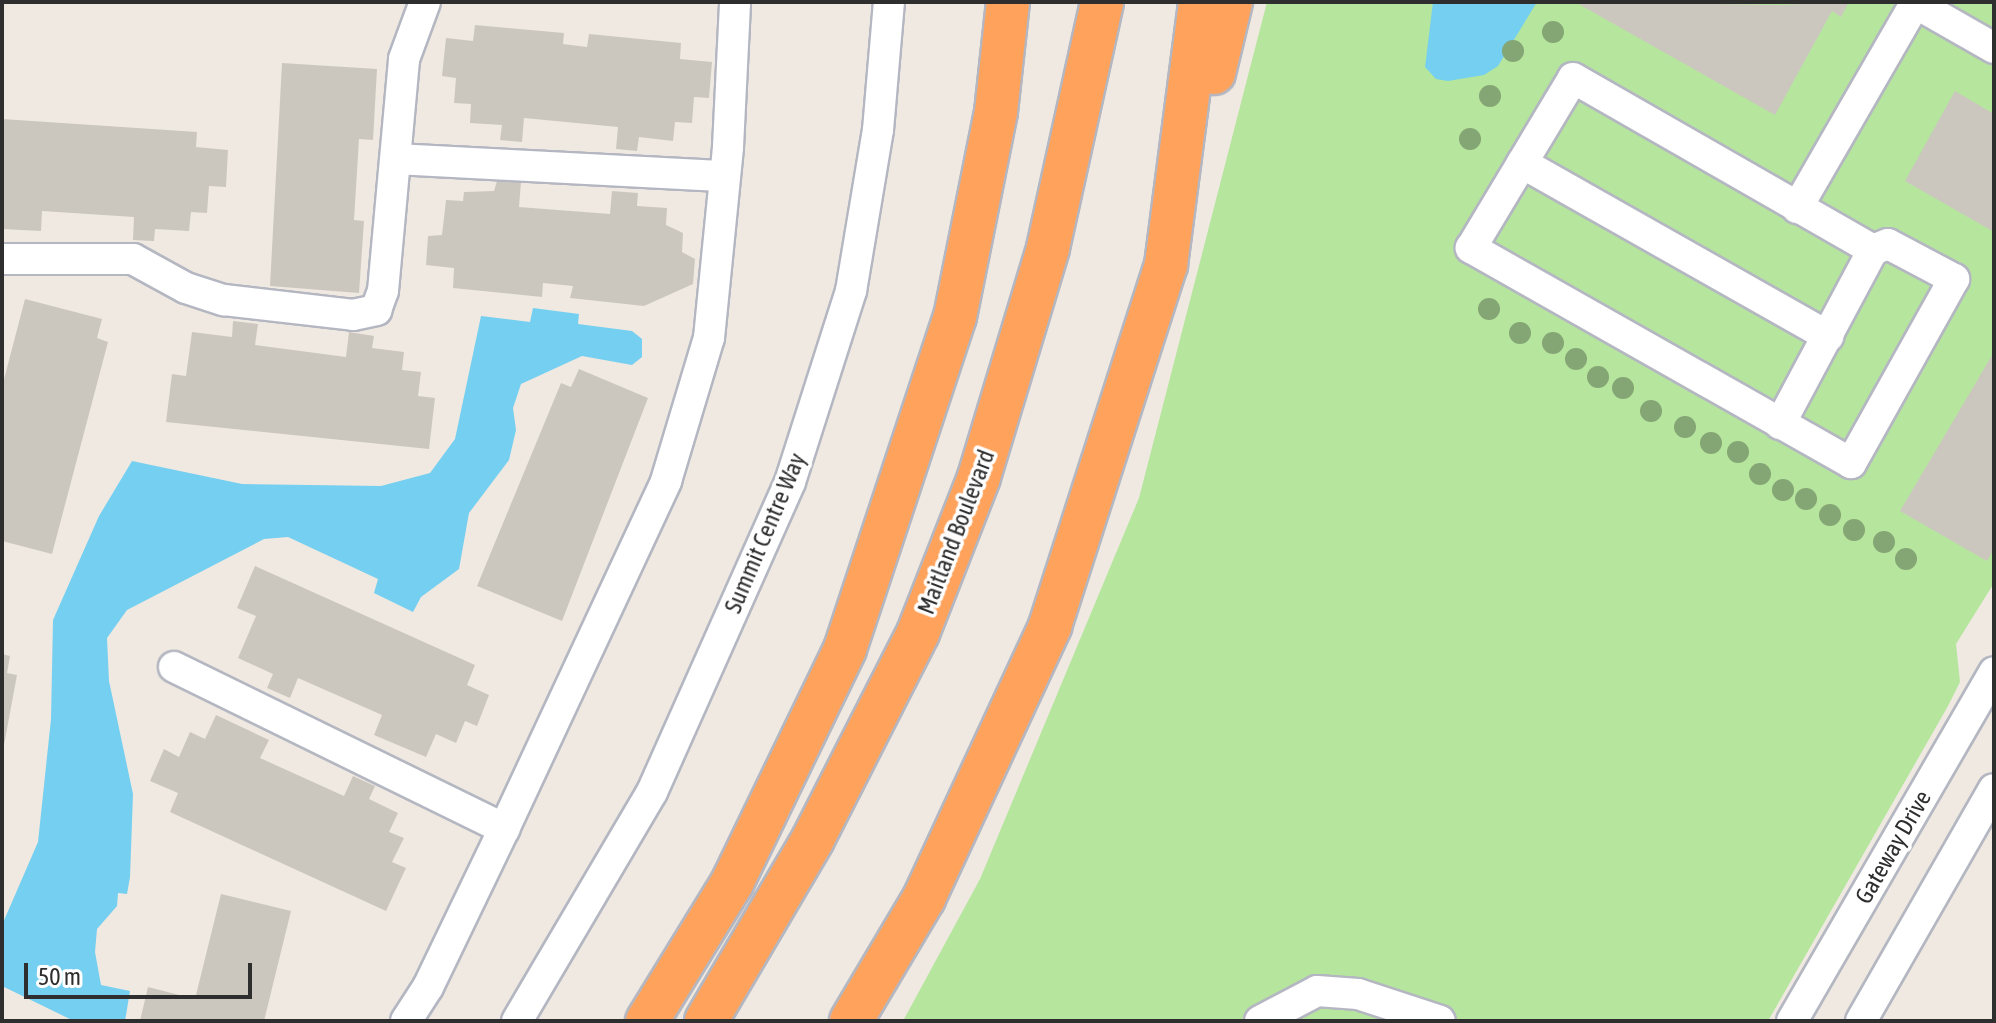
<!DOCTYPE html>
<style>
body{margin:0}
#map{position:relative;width:1996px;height:1023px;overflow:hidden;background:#efe9e1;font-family:"Asap Condensed",sans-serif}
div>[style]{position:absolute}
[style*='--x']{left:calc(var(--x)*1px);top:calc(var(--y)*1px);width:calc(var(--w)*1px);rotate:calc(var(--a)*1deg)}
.green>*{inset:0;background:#b6e59e}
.water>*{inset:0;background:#75cff0}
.building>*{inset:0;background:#cbc7bf}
.roads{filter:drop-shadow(2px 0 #b4b7c1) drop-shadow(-2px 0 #b4b7c1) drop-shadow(0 2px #b4b7c1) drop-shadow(0 -2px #b4b7c1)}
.minor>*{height:30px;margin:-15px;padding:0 15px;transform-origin:15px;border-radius:15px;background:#fff}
.highway>*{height:42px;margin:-21px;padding:0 21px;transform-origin:21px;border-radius:21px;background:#ffa35c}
.trees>*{width:22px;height:22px;margin:-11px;border-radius:50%;background:#84a574}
span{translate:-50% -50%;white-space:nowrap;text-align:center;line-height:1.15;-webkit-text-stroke:7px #fff;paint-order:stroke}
.street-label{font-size:24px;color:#2e2e2e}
.frame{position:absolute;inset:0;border:4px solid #2e2e2e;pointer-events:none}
.scale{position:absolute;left:24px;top:963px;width:228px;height:36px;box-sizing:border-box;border:4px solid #2e2e2e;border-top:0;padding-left:10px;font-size:24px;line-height:28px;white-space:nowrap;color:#2e2e2e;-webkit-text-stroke:6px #fff;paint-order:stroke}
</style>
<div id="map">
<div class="green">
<i style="clip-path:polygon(1267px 2px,1994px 2px,1994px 583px,1956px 644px,1960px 682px,1948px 706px,1768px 1021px,903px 1021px,980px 879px,1139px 498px)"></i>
</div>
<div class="water">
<i style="clip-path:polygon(1433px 2px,1537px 2px,1498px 66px,1484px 75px,1448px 81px,1436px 79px,1425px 67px)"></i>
<i style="clip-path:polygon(533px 308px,579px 314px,578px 324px,632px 331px,642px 339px,642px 357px,632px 365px,582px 356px,521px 384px,513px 408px,516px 430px,509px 460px,469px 513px,459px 569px,421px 597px,413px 612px,374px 593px,378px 579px,288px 537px,264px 539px,127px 610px,107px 638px,109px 681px,133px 794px,130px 877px,127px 894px,118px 893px,117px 906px,97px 929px,95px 952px,101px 985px,130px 991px,125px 1021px,74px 1021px,2px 986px,2px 925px,38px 842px,51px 719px,53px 620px,99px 516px,132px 461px,242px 484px,381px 486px,430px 473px,455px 439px,481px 316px,530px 322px)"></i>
</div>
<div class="building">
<i style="clip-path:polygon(1575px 2px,1781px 5px,1849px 2px,1841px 17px,1832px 11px,1775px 115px)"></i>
<i style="clip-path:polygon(475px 25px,564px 33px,563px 44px,587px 47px,589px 34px,681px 43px,680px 59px,712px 62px,709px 98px,694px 97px,692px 123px,675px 122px,673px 141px,639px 137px,637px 151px,616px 149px,618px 127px,524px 118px,522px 142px,500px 140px,502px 125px,470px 123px,471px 104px,454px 103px,456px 78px,442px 76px,446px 38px,473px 41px)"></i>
<i style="clip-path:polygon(282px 63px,377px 69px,373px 140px,359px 139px,354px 220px,364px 221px,359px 293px,270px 286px)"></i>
<i style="clip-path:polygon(1955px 91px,1994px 114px,1994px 232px,1905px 181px)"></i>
<i style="clip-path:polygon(2px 119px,197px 132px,196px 147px,228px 150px,226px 187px,209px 186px,207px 213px,191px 212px,189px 231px,155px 229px,154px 241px,133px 240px,134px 217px,42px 211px,41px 231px,2px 229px)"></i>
<i style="clip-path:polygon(497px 181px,521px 182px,519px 207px,610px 214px,612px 191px,638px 193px,637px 206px,667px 208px,666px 225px,683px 233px,682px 252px,695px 259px,693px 284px,644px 306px,570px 298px,573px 286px,543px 283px,542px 297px,453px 288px,454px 268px,426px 265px,428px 236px,442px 235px,446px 200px,463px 201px,464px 192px,494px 191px)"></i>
<i style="clip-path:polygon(25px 299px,102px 319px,97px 338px,108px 342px,52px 554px,2px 541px,2px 387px)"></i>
<i style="clip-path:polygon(233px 321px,258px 324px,255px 345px,346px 357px,349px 332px,374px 336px,372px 348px,404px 352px,402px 370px,421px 372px,418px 396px,435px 398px,429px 449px,166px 422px,172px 374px,186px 376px,192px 332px,232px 337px)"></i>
<i style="clip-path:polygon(1994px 352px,1994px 549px,1987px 561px,1900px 511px)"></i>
<i style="clip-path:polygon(579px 369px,648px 398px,562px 621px,477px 586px,561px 383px,571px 387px)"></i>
<i style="clip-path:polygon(255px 566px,475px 665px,467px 685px,489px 695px,477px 726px,465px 721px,456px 743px,436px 734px,426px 757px,374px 735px,382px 715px,298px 678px,290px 698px,267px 688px,273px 674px,238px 658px,256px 616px,237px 608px)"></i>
<i style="clip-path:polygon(2px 654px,10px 656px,7px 673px,17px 675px,4px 745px)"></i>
<i style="clip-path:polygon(216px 715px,269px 740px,260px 758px,344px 796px,353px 776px,375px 786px,369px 799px,398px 813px,389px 832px,404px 838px,392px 862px,406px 868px,386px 911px,170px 812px,178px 793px,150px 781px,164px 749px,179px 757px,190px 732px,205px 739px)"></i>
<i style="clip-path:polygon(221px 894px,291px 911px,264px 1021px,140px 1021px,148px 987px,195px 999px)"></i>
</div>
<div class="roads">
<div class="minor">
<i style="--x:1915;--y:3;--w:91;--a:29.7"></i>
<i style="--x:1573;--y:78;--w:346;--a:29.8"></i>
<i style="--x:1873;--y:250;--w:16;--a:-22"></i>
<i style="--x:1888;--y:244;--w:75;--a:27.9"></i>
<i style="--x:1954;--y:279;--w:211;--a:119.2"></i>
<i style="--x:1851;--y:463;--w:437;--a:-150.5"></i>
<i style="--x:1471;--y:248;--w:198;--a:-59"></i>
<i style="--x:396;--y:159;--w:329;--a:3"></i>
<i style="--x:1522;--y:163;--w:352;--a:29.5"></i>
<i style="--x:1797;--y:208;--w:238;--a:-60"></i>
<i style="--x:2;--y:259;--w:131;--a:0"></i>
<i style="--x:133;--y:259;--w:60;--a:28.7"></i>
<i style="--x:186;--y:288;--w:40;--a:18"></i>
<i style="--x:224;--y:300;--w:130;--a:6.6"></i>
<i style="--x:353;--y:315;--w:24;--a:-12"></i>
<i style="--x:376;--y:310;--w:20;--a:-70"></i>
<i style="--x:383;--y:291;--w:233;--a:-84.8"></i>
<i style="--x:404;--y:59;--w:61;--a:-69.8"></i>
<i style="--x:1780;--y:424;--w:197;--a:-61.9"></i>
<i style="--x:174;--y:667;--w:368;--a:26.1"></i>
<i style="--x:406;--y:1021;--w:40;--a:-57.1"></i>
<i style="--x:428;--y:987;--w:175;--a:-64.3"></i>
<i style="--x:504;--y:829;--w:384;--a:-65"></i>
<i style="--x:666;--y:481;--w:149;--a:-73.3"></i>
<i style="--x:709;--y:338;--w:192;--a:-84.3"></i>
<i style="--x:728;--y:147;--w:145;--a:-87.2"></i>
<i style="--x:517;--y:1021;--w:266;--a:-59.5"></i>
<i style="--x:652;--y:792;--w:339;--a:-66"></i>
<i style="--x:790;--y:482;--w:201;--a:-72.3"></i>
<i style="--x:851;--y:291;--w:163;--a:-80.5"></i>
<i style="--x:878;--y:130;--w:128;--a:-85.1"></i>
<i style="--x:1260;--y:1021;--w:64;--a:-27.8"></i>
<i style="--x:1317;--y:991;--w:41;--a:4.2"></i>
<i style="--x:1358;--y:994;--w:86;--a:18.2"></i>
<i style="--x:1792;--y:1021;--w:403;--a:-59.9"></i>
<i style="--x:1861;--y:1021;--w:267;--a:-60.2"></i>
</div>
<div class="highway">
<i style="--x:1214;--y:73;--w:73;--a:-76.5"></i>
<i style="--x:647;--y:1021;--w:162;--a:-58.4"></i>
<i style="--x:732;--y:883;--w:260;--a:-64.2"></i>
<i style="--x:845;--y:649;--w:350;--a:-71.7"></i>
<i style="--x:955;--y:317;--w:209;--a:-78.7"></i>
<i style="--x:996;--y:112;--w:111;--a:-83.8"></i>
<i style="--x:706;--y:1021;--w:211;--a:-59.5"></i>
<i style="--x:813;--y:839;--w:231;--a:-63"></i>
<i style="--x:918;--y:633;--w:168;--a:-68.6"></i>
<i style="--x:979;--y:477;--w:239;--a:-73.2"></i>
<i style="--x:1048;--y:248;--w:252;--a:-77.6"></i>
<i style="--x:851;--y:1021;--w:143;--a:-59.3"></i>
<i style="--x:924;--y:898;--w:300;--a:-65.1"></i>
<i style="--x:1050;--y:626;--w:379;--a:-72.2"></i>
<i style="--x:1166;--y:265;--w:265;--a:-82.6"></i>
</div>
</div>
<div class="trees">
<i style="left:1553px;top:32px"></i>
<i style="left:1513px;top:51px"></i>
<i style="left:1490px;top:96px"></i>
<i style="left:1470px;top:139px"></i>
<i style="left:1489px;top:309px"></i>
<i style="left:1520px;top:333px"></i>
<i style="left:1553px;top:343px"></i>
<i style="left:1576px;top:359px"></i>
<i style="left:1598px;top:377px"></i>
<i style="left:1623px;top:388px"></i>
<i style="left:1651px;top:411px"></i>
<i style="left:1685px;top:427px"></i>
<i style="left:1711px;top:443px"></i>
<i style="left:1738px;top:452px"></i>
<i style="left:1760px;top:474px"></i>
<i style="left:1783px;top:490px"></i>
<i style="left:1806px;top:499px"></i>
<i style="left:1830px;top:515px"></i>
<i style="left:1854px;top:530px"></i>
<i style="left:1884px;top:542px"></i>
<i style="left:1906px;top:559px"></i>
</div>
<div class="street-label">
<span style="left:956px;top:532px;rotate:-69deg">Maitland Boulevard</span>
<span style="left:765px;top:533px;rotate:-67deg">Summit Centre Way</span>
<span style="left:1893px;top:847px;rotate:-60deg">Gateway Drive</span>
</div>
<div class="frame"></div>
<div class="scale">50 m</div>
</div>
